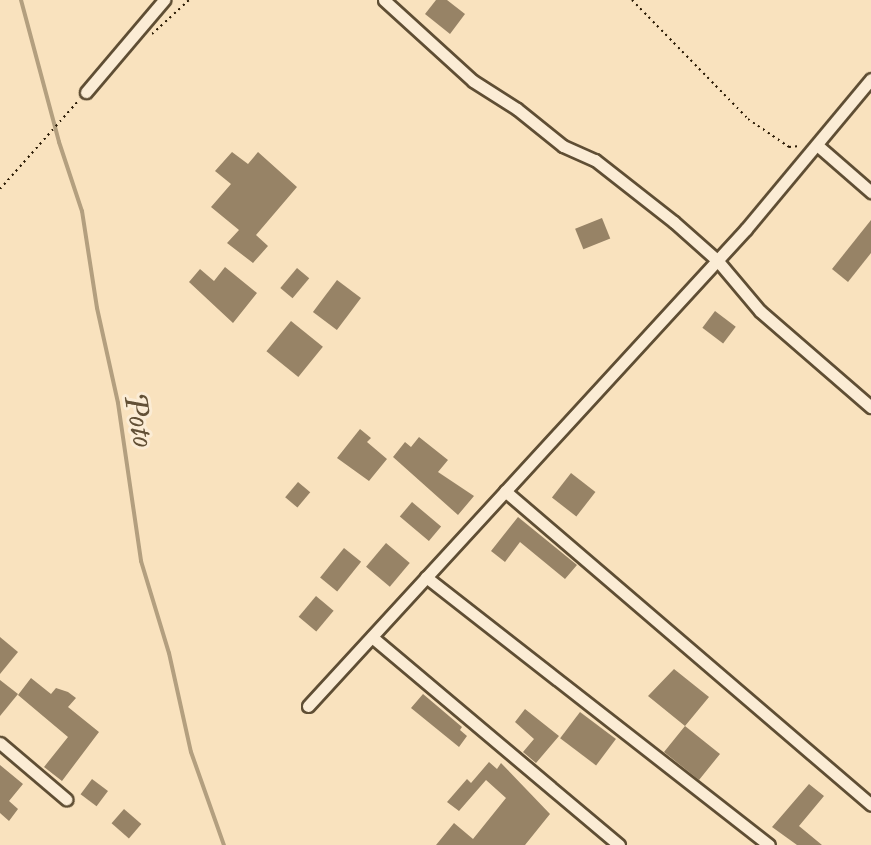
<!DOCTYPE html>
<style>
body{margin:0}
#map{position:relative;width:871px;height:845px;overflow:hidden;background:#f9e2be;font-family:"IM FELL Great Primer",serif}
div>[style]{position:absolute}
[style*='--x']{left:calc(var(--x)*1px);top:calc(var(--y)*1px);width:calc(var(--w)*1px);rotate:calc(var(--a)*1deg)}
.stream>*{height:4px;margin:-2px;padding:0 2px;transform-origin:2px;border-radius:2px;background:#b39f7f}
.building>*{inset:0;background:#978366;transform-origin:0 0}
.path>*{height:2px;margin-top:-1px;transform-origin:0;background:repeating-linear-gradient(90deg,#2c1c06 0 2px,transparent 0 6px)}
.roads{filter:drop-shadow(2px 0 #5f4e34) drop-shadow(-2px 0 #5f4e34) drop-shadow(0 2px #5f4e34) drop-shadow(0 -2px #5f4e34)}
.minor>*{height:11px;margin:-5.5px;padding:0 5.5px;transform-origin:5.5px;border-radius:5.5px;background:#fbecd5}
span{translate:-50% -50%;white-space:nowrap;text-align:center;line-height:1.15;-webkit-text-stroke:6px #fbecd5;paint-order:stroke}
.water-label{font-size:30px;color:#625036;font-style:italic}
</style>
<div id="map">
<div class="stream">
<i style="--x:21;--y:0;--w:147;--a:75"></i>
<i style="--x:59;--y:142;--w:73;--a:71.6"></i>
<i style="--x:82;--y:211;--w:98;--a:81.2"></i>
<i style="--x:97;--y:308;--w:97;--a:77.5"></i>
<i style="--x:118;--y:403;--w:160;--a:81.7"></i>
<i style="--x:141;--y:561;--w:96;--a:73.1"></i>
<i style="--x:169;--y:653;--w:101;--a:77.5"></i>
<i style="--x:191;--y:752;--w:99;--a:70.5"></i>
</div>
<div class="building">
<i style="clip-path:polygon(436px 0,447px 0,465px 14px,450px 34px,425px 14px)"></i>
<i style="clip-path:polygon(232px 152px,248px 164px,258px 152px,297px 187px,256px 235px,268px 246px,253px 263px,227px 243px,239px 230px,211px 207px,231px 184px,215px 171px)"></i>
<i style="left:602px;top:218px;width:22px;height:29px;rotate:68deg"></i>
<i style="clip-path:polygon(871px 220px,871px 253px,848px 282px,832px 269px)"></i>
<i style="clip-path:polygon(225px 267px,257px 293px,233px 323px,189px 282px,200px 269px,214px 281px)"></i>
<i style="left:297px;top:268px;width:16px;height:26px;rotate:40deg"></i>
<i style="left:337px;top:280px;width:30px;height:40px;rotate:37deg"></i>
<i style="left:715px;top:311px;width:26px;height:21px;rotate:37deg"></i>
<i style="left:291px;top:321px;width:41px;height:39px;rotate:39deg"></i>
<i style="clip-path:polygon(360px 429px,371px 438px,367px 442px,387px 459px,369px 481px,337px 458px)"></i>
<i style="clip-path:polygon(419px 437px,448px 460px,438px 472px,474px 496px,458px 515px,393px 457px,405px 442px,411px 447px)"></i>
<i style="left:571px;top:473px;width:31px;height:31px;rotate:38deg"></i>
<i style="left:298px;top:482px;width:16px;height:20px;rotate:40deg"></i>
<i style="left:412px;top:502px;width:38px;height:19px;rotate:40deg"></i>
<i style="clip-path:polygon(518px 517px,577px 565px,565px 579px,520px 542px,505px 562px,491px 551px)"></i>
<i style="left:386px;top:543px;width:31px;height:31px;rotate:40deg"></i>
<i style="left:344px;top:548px;width:22px;height:38px;rotate:39deg"></i>
<i style="left:316px;top:596px;width:23px;height:27px;rotate:40deg"></i>
<i style="clip-path:polygon(0 637px,18px 652px,0 674px)"></i>
<i style="clip-path:polygon(674px 669px,709px 697px,685px 726px,720px 754px,699px 780px,664px 752px,685px 726px,648px 696px)"></i>
<i style="clip-path:polygon(31px 678px,51px 694px,56px 688px,68px 692px,76px 698px,68px 707px,99px 732px,62px 781px,44px 767px,68px 737px,18px 695px)"></i>
<i style="clip-path:polygon(0 680px,18px 694px,0 716px)"></i>
<i style="clip-path:polygon(423px 694px,462px 727px,460px 730px,467px 736px,459px 747px,411px 708px)"></i>
<i style="clip-path:polygon(525px 709px,559px 736px,536px 763px,523px 752px,534px 739px,515px 722px)"></i>
<i style="left:580px;top:712px;width:45px;height:33px;rotate:37deg"></i>
<i style="clip-path:polygon(489px 762px,497px 769px,501px 763px,550px 814px,525px 845px,436px 845px,454px 823px,473px 839px,506px 798px,486px 780px,459px 811px,447px 802px,467px 779px,471px 783px)"></i>
<i style="clip-path:polygon(0 765px,23px 784px,9px 801px,18px 809px,9px 821px,0 813px)"></i>
<i style="left:92px;top:779px;width:20px;height:19px;rotate:37deg"></i>
<i style="clip-path:polygon(809px 784px,824px 796px,799px 826px,822px 845px,797px 845px,772px 827px)"></i>
<i style="left:124px;top:809px;width:23px;height:19px;rotate:41deg"></i>
</div>
<div class="path">
<i style="--x:632;--y:0;--w:166;--a:45.7"></i>
<i style="--x:748;--y:119;--w:50;--a:34.3"></i>
<i style="--x:789;--y:147;--w:11;--a:-5"></i>
<i style="--x:152;--y:34;--w:50;--a:-42.6"></i>
<i style="--x:0;--y:189;--w:119;--a:-48.4"></i>
</div>
<div class="roads">
<div class="minor">
<i style="--x:384;--y:0;--w:120;--a:42.3"></i>
<i style="--x:473;--y:81;--w:52;--a:32.5"></i>
<i style="--x:517;--y:109;--w:59;--a:38.8"></i>
<i style="--x:563;--y:146;--w:35;--a:24"></i>
<i style="--x:595;--y:160;--w:100;--a:38.1"></i>
<i style="--x:674;--y:222;--w:57;--a:41.5"></i>
<i style="--x:717;--y:260;--w:67;--a:49.9"></i>
<i style="--x:760;--y:311;--w:147;--a:40.9"></i>
<i style="--x:86;--y:92;--w:121;--a:-49.7"></i>
<i style="--x:817;--y:145;--w:72;--a:41"></i>
<i style="--x:505;--y:491;--w:482;--a:40.6"></i>
<i style="--x:426;--y:577;--w:435;--a:38"></i>
<i style="--x:372;--y:637;--w:323;--a:40.1"></i>
<i style="--x:308;--y:706;--w:648;--a:-47.44"></i>
<i style="--x:746;--y:229;--w:195;--a:-50.2"></i>
<i style="--x:0;--y:743;--w:87;--a:40.3"></i>
</div>
</div>
<div class="water-label">
<span style="left:139px;top:420px;rotate:80deg">Poto</span>
</div>
</div>
